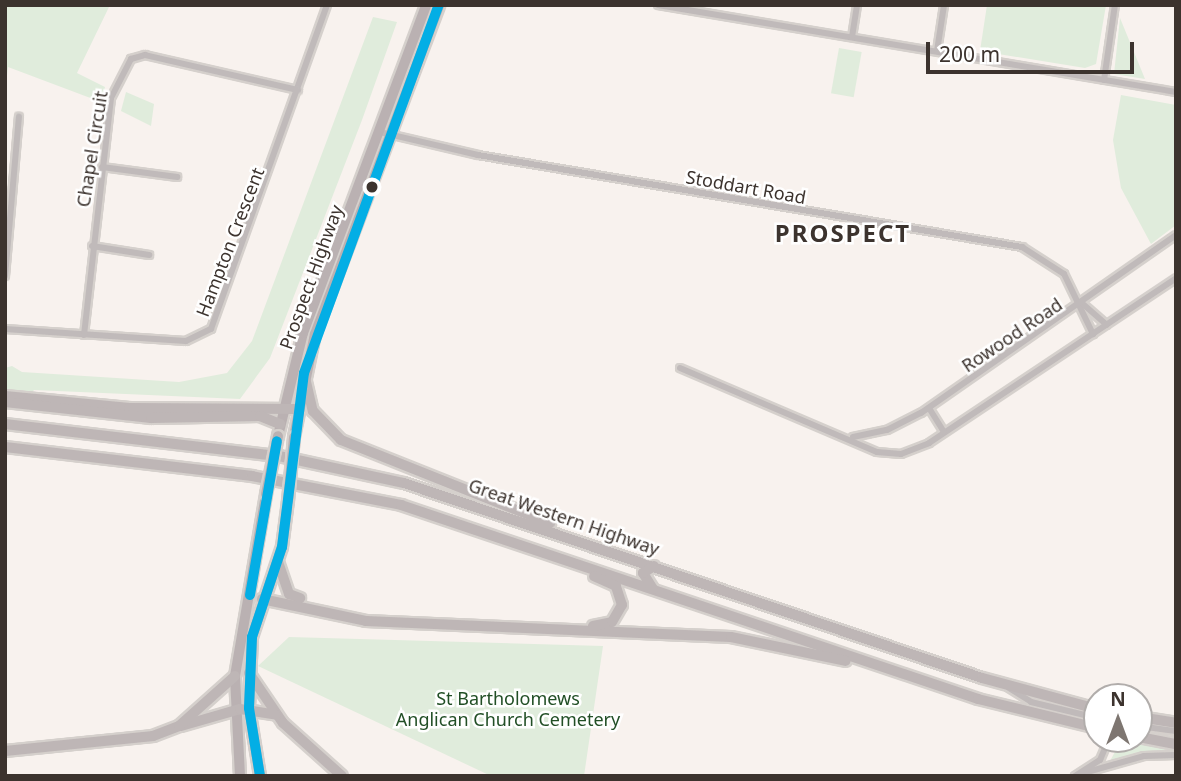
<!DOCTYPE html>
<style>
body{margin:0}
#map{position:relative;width:1181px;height:781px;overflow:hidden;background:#f8f2ee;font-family:"Noto Sans",sans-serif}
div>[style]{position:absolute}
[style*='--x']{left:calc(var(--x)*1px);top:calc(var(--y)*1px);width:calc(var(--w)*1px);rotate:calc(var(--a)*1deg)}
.green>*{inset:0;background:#e0ecdc;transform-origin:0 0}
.roads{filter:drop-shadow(2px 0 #d5d0cc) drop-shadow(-2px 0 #d5d0cc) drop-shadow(0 2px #d5d0cc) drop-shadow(0 -2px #d5d0cc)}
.street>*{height:6px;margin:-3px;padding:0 3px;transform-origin:3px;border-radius:3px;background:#c0baba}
.primary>*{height:10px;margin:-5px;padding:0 5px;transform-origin:5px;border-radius:5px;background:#bab1b2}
.highway>*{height:10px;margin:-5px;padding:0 5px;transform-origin:5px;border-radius:5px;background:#beb6b6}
.bridges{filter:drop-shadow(2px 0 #d5d0cc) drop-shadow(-2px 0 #d5d0cc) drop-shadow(0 2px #d5d0cc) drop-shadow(0 -2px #d5d0cc)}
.primary-bridge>*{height:10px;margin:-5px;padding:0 5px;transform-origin:5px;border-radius:5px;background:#bab1b2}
.bus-1>*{height:10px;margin:-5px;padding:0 5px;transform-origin:5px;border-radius:5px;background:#03aee5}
.dots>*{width:19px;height:19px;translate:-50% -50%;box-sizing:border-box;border:4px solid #fff;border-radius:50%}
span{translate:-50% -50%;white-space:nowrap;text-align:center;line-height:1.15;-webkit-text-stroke:5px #fff;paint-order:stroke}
.street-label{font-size:18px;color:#3c332e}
.park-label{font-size:18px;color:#224f26}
.district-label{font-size:24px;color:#3c332e;font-weight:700;letter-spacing:2px}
.frame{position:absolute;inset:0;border:7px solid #3c332e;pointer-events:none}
.north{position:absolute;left:1083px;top:683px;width:70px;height:70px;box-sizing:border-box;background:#fff;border:2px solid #b1adab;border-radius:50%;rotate:0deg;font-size:19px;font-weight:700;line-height:28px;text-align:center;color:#3c332e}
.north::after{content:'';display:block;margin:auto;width:24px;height:32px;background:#7e7671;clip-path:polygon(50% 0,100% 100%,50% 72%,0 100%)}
.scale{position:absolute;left:926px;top:42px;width:208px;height:32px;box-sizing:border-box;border:4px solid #3c332e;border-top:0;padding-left:9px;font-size:21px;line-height:24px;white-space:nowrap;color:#3c332e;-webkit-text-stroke:5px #fff;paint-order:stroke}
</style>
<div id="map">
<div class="green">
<i style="clip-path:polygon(5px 5px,109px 7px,77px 73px,105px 87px,101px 102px,8px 67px,5px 92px)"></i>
<i style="clip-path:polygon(987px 5px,1106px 5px,1096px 64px,1085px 68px,980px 51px)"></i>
<i style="clip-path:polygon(373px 17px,397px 22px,362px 120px,270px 358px,240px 399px,34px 390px,21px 406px,5px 393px,5px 368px,12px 366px,22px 372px,179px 382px,227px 373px,252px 341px)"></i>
<i style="clip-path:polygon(1120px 18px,1145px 79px,1114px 74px)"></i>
<i style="left:839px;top:48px;width:23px;height:46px;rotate:10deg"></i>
<i style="clip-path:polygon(126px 92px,154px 104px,151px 126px,121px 111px)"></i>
<i style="clip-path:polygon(1121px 95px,1176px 105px,1176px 225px,1151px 244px,1121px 188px,1113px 140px)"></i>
<i style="clip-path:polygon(289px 637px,603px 646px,584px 776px,491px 776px,258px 666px)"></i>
<i style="clip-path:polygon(1122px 739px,1164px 747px,1174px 750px,1110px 761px)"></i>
</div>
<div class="roads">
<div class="street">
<i style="--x:658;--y:5;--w:525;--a:9.53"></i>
<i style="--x:852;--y:37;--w:32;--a:-81"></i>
<i style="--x:937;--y:51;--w:47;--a:-81.3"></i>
<i style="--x:1104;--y:80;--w:76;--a:-81.7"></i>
<i style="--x:380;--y:132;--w:101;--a:13.2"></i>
<i style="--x:478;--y:155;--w:552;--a:9.6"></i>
<i style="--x:1022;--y:247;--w:50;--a:32.7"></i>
<i style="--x:1064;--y:274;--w:67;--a:64.2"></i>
<i style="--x:102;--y:167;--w:76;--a:7.6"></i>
<i style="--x:92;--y:246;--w:58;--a:9"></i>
<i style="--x:5;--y:276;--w:160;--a:-85"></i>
<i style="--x:1084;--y:305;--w:30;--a:41"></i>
<i style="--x:5;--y:329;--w:181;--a:3.8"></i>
<i style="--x:186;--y:341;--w:28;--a:-26"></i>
<i style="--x:211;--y:329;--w:344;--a:-70.3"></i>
<i style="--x:84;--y:335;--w:239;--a:-83.5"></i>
<i style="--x:111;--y:98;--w:44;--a:-62.9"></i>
<i style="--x:131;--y:59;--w:15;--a:-16"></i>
<i style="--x:145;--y:55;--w:157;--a:12.9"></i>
<i style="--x:680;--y:368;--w:214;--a:23.1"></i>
<i style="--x:877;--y:452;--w:24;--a:5"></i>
<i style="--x:901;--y:454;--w:30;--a:-21"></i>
<i style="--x:929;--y:443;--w:297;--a:-33.7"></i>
<i style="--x:929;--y:408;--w:28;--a:58"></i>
<i style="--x:853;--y:437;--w:35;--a:-12"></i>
<i style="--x:887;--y:430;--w:38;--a:-27"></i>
<i style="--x:921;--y:413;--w:311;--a:-34.9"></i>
<i style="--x:1009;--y:688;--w:26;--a:32"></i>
<i style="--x:1031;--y:702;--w:68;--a:13.6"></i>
<i style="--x:1139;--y:726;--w:37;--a:8"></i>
<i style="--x:1080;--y:774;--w:66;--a:-15.7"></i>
<i style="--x:1144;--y:756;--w:32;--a:-2"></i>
<i style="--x:1075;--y:776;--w:30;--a:-33"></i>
<i style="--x:1100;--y:760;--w:23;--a:-67"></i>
</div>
<div class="primary">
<i style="--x:278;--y:436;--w:106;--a:-76.4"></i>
<i style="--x:303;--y:333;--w:350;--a:-69.4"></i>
<i style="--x:294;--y:437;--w:105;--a:-78.5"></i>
<i style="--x:315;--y:334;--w:352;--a:-69.3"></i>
<i style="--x:240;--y:776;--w:100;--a:-92.9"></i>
<i style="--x:235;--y:676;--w:185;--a:-80.3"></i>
<i style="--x:260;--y:776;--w:69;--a:-99.2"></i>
<i style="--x:249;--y:708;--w:71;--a:-87.6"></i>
<i style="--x:252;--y:637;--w:95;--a:-71.6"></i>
<i style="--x:282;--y:547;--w:46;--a:-82.6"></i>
</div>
<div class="highway">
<i style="--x:304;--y:373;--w:39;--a:77"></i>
<i style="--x:313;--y:411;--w:40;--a:46"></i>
<i style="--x:341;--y:440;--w:225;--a:21.7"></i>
<i style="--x:5;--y:396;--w:125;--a:5.5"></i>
<i style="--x:129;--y:408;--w:169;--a:0.3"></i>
<i style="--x:5;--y:402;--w:147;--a:6.3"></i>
<i style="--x:151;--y:418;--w:109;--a:-1.1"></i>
<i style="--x:260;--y:416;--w:22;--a:22"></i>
<i style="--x:5;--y:424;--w:276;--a:6.7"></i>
<i style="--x:279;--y:456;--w:128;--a:12.2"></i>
<i style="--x:404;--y:483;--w:610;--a:18.64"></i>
<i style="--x:982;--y:678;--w:119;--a:15.1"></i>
<i style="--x:5;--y:447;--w:249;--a:6.7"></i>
<i style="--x:252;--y:476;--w:152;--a:11"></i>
<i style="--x:401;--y:505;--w:609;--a:18.58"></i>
<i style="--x:978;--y:699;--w:122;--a:13.7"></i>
<i style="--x:278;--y:562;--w:34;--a:71"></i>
<i style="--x:289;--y:594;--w:12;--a:20"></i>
<i style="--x:653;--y:589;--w:19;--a:-122"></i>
<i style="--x:643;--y:573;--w:13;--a:-32"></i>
<i style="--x:262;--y:599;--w:106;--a:11.9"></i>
<i style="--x:366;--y:621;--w:365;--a:2.5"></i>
<i style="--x:731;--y:637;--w:117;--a:11.8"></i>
<i style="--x:593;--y:626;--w:19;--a:-12"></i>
<i style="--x:612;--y:622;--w:20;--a:-60"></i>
<i style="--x:622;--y:605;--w:20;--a:-108"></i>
<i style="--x:616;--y:586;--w:24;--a:-156"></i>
<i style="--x:249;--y:673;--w:60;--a:55.8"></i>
<i style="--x:283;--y:723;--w:79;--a:41.9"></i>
<i style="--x:1139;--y:717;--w:37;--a:9"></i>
<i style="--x:181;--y:726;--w:61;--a:-16.1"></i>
<i style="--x:240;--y:709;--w:36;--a:9"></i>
<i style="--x:1139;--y:737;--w:38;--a:11"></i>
<i style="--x:5;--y:751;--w:149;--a:-5.8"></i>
<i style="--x:153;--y:736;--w:28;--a:-21"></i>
<i style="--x:179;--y:726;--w:75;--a:-41.8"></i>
</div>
</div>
<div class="bridges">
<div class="primary-bridge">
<i style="--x:266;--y:494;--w:59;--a:-78.3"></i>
<i style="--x:288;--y:501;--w:64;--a:-84.6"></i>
</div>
</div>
<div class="bus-1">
<i style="--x:250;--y:595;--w:156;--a:-80.1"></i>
<i style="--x:260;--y:776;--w:69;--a:-99.2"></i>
<i style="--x:249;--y:708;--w:71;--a:-87.6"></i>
<i style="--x:252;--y:637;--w:95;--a:-71.6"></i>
<i style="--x:282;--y:547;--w:175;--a:-82.8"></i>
<i style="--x:304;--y:373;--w:392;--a:-69.9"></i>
</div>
<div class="dots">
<i style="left:372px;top:187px;background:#3c332e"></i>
</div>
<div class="street-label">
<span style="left:92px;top:149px;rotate:-81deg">Chapel Circuit</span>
<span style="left:746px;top:187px;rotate:10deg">Stoddart Road</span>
<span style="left:230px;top:242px;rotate:-69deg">Hampton Crescent</span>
<span style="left:311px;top:277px;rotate:-70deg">Prospect Highway</span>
<span style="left:1012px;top:335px;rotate:-34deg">Rowood Road</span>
<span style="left:564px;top:517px;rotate:19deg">Great Western Highway</span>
</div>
<div class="park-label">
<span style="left:508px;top:709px">St Bartholomews<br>Anglican Church Cemetery</span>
</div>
<div class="district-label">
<span style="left:843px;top:233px">PROSPECT</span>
</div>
<div class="frame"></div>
<div class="north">N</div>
<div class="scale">200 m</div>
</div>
